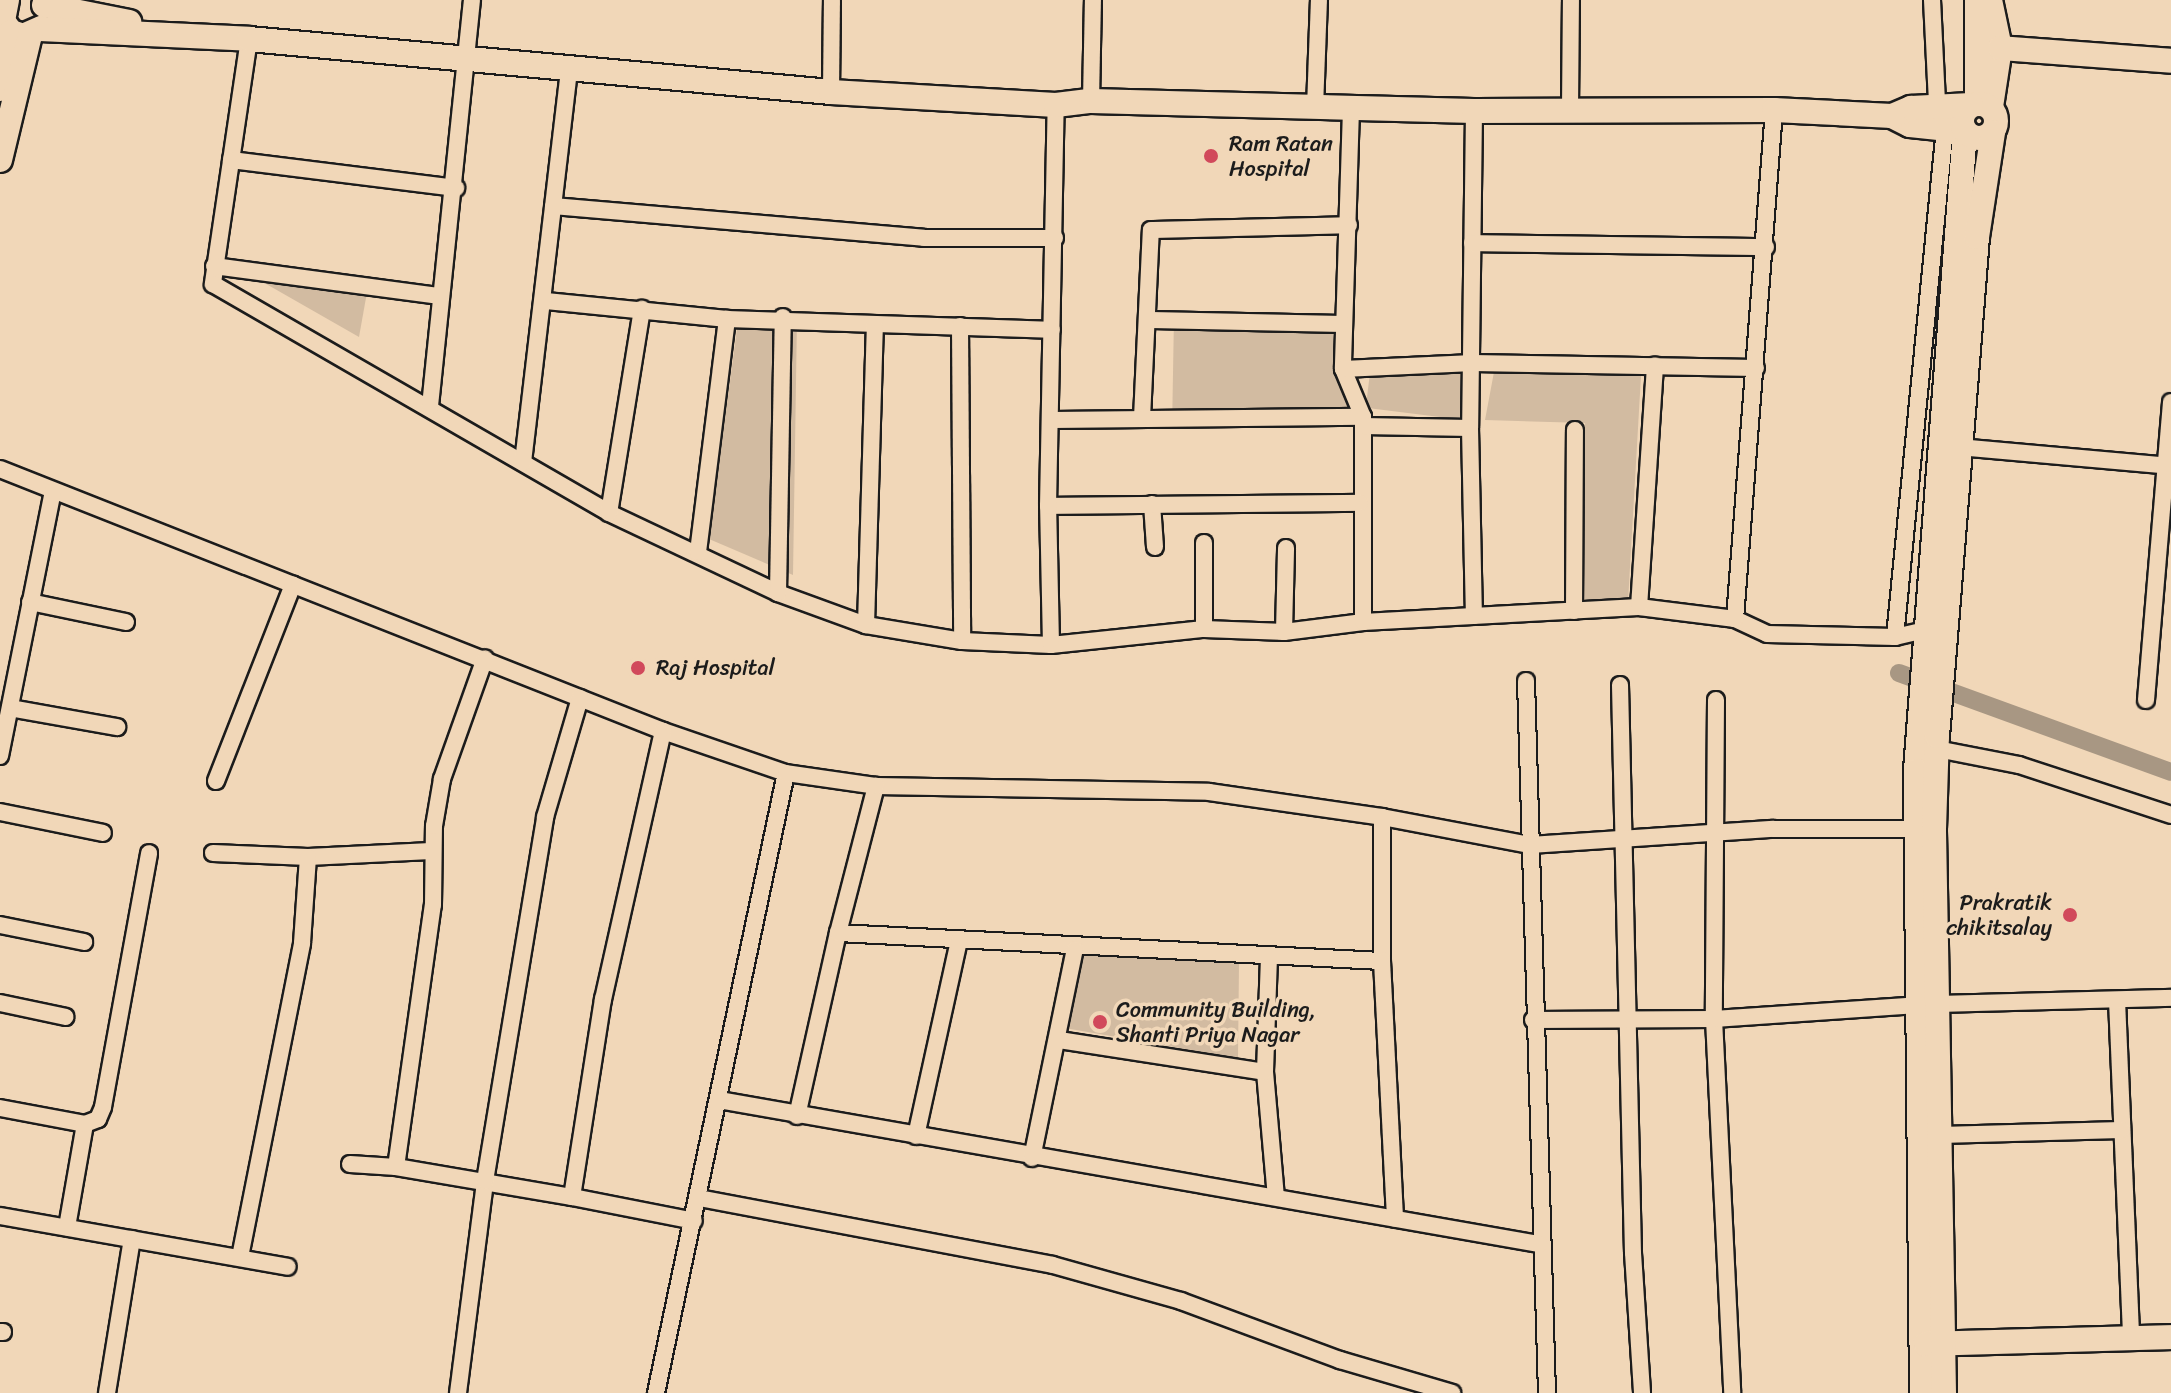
<!DOCTYPE html>
<style>
body{margin:0}
#map{position:relative;width:2171px;height:1393px;overflow:hidden;background:#f1d7b8;font-family:Sriracha,sans-serif}
div>[style]{position:absolute}
[style*='--x']{left:calc(var(--x)*1px);top:calc(var(--y)*1px);width:calc(var(--w)*1px);rotate:calc(var(--a)*1deg)}
.green>*{inset:0;background:#d2bba1;transform-origin:0 0}
.canal>*{height:18px;margin:-9px;padding:0 9px;transform-origin:9px;border-radius:9px;background:#a89783}
.roads{filter:drop-shadow(2px 0 #1c1c1c) drop-shadow(-2px 0 #1c1c1c) drop-shadow(0 2px #1c1c1c) drop-shadow(0 -2px #1c1c1c)}
.street>*{height:16px;margin:-8px;padding:0 8px;transform-origin:8px;border-radius:8px;background:#f1d7b8}
.secondary>*{height:24px;margin:-12px;padding:0 12px;transform-origin:12px;border-radius:12px;background:#f1d7b8}
.secondary>.ring{margin:-12px;padding:0;box-sizing:content-box;background:none;border:24px solid #f1d7b8;border-radius:50%}
.dots>*{width:22px;height:22px;translate:-50% -50%;box-sizing:border-box;border:4px solid #f1d7b8;border-radius:50%}
span{translate:-50% -50%;white-space:nowrap;text-align:center;line-height:1.15;-webkit-text-stroke:7px #f1d7b8;paint-order:stroke}
.poi-label{font-size:22px;color:#1c1c1c}
.left{translate:0 -50%;text-align:left}
.right{translate:-100% -50%;text-align:right}
</style>
<div id="map">
<div class="green">
<i style="clip-path:polygon(247px 273px,369px 281px,359px 337px)"></i>
<i style="clip-path:polygon(739px 314px,797px 318px,793px 575px,709px 539px)"></i>
<i style="left:1174px;top:316px;width:176px;height:93px;rotate:1deg"></i>
<i style="left:1476px;top:371px;width:50px;height:105px;rotate:97deg"></i>
<i style="clip-path:polygon(1494px 372px,1641px 376px,1628px 602px,1583px 602px,1585px 423px,1485px 420px)"></i>
<i style="clip-path:polygon(1064px 946px,1239px 964px,1238px 1058px,1053px 1026px)"></i>
</div>
<div class="canal">
<i style="--x:1899;--y:673;--w:289;--a:20"></i>
</div>
<div class="roads">
<div class="street">
<i style="--x:1932;--y:0;--w:104;--a:87.2"></i>
<i style="--x:249;--y:39;--w:248;--a:98.4"></i>
<i style="--x:213;--y:284;--w:457;--a:30"></i>
<i style="--x:609;--y:513;--w:187;--a:25.3"></i>
<i style="--x:778;--y:593;--w:94;--a:20"></i>
<i style="--x:866;--y:625;--w:97;--a:9.5"></i>
<i style="--x:962;--y:641;--w:89;--a:2.6"></i>
<i style="--x:1051;--y:645;--w:154;--a:-6"></i>
<i style="--x:1204;--y:629;--w:80;--a:2.1"></i>
<i style="--x:1284;--y:632;--w:80;--a:-7.2"></i>
<i style="--x:1363;--y:622;--w:276;--a:-3.1"></i>
<i style="--x:1639;--y:607;--w:97;--a:7.1"></i>
<i style="--x:1735;--y:619;--w:35;--a:25"></i>
<i style="--x:1767;--y:634;--w:128;--a:1.3"></i>
<i style="--x:1895;--y:637;--w:31;--a:-13"></i>
<i style="--x:831;--y:92;--w:92;--a:-89.4"></i>
<i style="--x:1091;--y:101;--w:101;--a:-88.9"></i>
<i style="--x:1315;--y:108;--w:108;--a:-87.9"></i>
<i style="--x:1351;--y:109;--w:260;--a:91.8"></i>
<i style="--x:1343;--y:369;--w:52;--a:67.4"></i>
<i style="--x:1363;--y:417;--w:205;--a:90"></i>
<i style="--x:1570;--y:109;--w:109;--a:-89.5"></i>
<i style="--x:1474;--y:111;--w:317;--a:90.7"></i>
<i style="--x:1470;--y:428;--w:188;--a:88.8"></i>
<i style="--x:231;--y:160;--w:227;--a:7.1"></i>
<i style="--x:553;--y:206;--w:372;--a:4.9"></i>
<i style="--x:924;--y:238;--w:131;--a:0"></i>
<i style="--x:1472;--y:243;--w:294;--a:0.8"></i>
<i style="--x:214;--y:266;--w:228;--a:7.6"></i>
<i style="--x:546;--y:301;--w:182;--a:5.7"></i>
<i style="--x:727;--y:319;--w:325;--a:1.9"></i>
<i style="--x:1151;--y:320;--w:192;--a:1.2"></i>
<i style="--x:960;--y:326;--w:315;--a:89.6"></i>
<i style="--x:1343;--y:369;--w:130;--a:-2.6"></i>
<i style="--x:1473;--y:363;--w:283;--a:1"></i>
<i style="--x:430;--y:406;--w:408;--a:-84.1"></i>
<i style="--x:1142;--y:418;--w:188;--a:-87.3"></i>
<i style="--x:1151;--y:230;--w:198;--a:-1.4"></i>
<i style="--x:1052;--y:420;--w:311;--a:-0.6"></i>
<i style="--x:1363;--y:426;--w:107;--a:1.1"></i>
<i style="--x:1958;--y:447;--w:214;--a:5.1"></i>
<i style="--x:523;--y:462;--w:395;--a:-83.3"></i>
<i style="--x:0;--y:469;--w:713;--a:21.56"></i>
<i style="--x:663;--y:731;--w:130;--a:18.9"></i>
<i style="--x:1152;--y:504;--w:43;--a:86"></i>
<i style="--x:1048;--y:506;--w:312;--a:-0.6"></i>
<i style="--x:609;--y:513;--w:207;--a:-80.8"></i>
<i style="--x:698;--y:552;--w:235;--a:-82.9"></i>
<i style="--x:778;--y:593;--w:276;--a:-89"></i>
<i style="--x:30;--y:602;--w:98;--a:11.8"></i>
<i style="--x:1639;--y:607;--w:242;--a:-86.2"></i>
<i style="--x:1574;--y:611;--w:181;--a:-89.7"></i>
<i style="--x:1735;--y:619;--w:510;--a:-85.62"></i>
<i style="--x:866;--y:625;--w:301;--a:-88.3"></i>
<i style="--x:1204;--y:629;--w:86;--a:-90"></i>
<i style="--x:1284;--y:632;--w:84;--a:-88.6"></i>
<i style="--x:1895;--y:637;--w:511;--a:-84.39"></i>
<i style="--x:1051;--y:645;--w:139;--a:-91.2"></i>
<i style="--x:1048;--y:506;--w:401;--a:-88.9"></i>
<i style="--x:1526;--y:681;--w:712;--a:88.31"></i>
<i style="--x:1620;--y:685;--w:568;--a:88.69"></i>
<i style="--x:1633;--y:1253;--w:140;--a:86.3"></i>
<i style="--x:1716;--y:700;--w:319;--a:90.4"></i>
<i style="--x:1714;--y:1019;--w:374;--a:87.2"></i>
<i style="--x:2146;--y:700;--w:299;--a:-85.2"></i>
<i style="--x:10;--y:708;--w:109;--a:10.1"></i>
<i style="--x:663;--y:731;--w:275;--a:102.6"></i>
<i style="--x:603;--y:999;--w:200;--a:98.9"></i>
<i style="--x:572;--y:1197;--w:124;--a:11.1"></i>
<i style="--x:1937;--y:749;--w:84;--a:11"></i>
<i style="--x:2019;--y:765;--w:160;--a:18.2"></i>
<i style="--x:0;--y:756;--w:270;--a:-78.7"></i>
<i style="--x:216;--y:781;--w:211;--a:-68.6"></i>
<i style="--x:0;--y:812;--w:105;--a:11.5"></i>
<i style="--x:1382;--y:817;--w:151;--a:10.7"></i>
<i style="--x:1530;--y:845;--w:244;--a:-3.8"></i>
<i style="--x:1773;--y:829;--w:143;--a:0"></i>
<i style="--x:213;--y:853;--w:95;--a:2.4"></i>
<i style="--x:308;--y:857;--w:123;--a:-2.8"></i>
<i style="--x:0;--y:925;--w:86;--a:11.4"></i>
<i style="--x:838;--y:933;--w:152;--a:-75.5"></i>
<i style="--x:876;--y:786;--w:333;--a:1"></i>
<i style="--x:1209;--y:792;--w:175;--a:8.2"></i>
<i style="--x:1382;--y:817;--w:144;--a:90"></i>
<i style="--x:1269;--y:957;--w:115;--a:92"></i>
<i style="--x:1265;--y:1072;--w:125;--a:85"></i>
<i style="--x:2117;--y:1000;--w:338;--a:87.6"></i>
<i style="--x:0;--y:1003;--w:67;--a:12"></i>
<i style="--x:1936;--y:1004;--w:235;--a:-1.5"></i>
<i style="--x:1533;--y:1020;--w:181;--a:-0.3"></i>
<i style="--x:1714;--y:1019;--w:204;--a:-3.9"></i>
<i style="--x:1059;--y:1040;--w:208;--a:8.8"></i>
<i style="--x:719;--y:1100;--w:833;--a:9.96"></i>
<i style="--x:0;--y:1108;--w:86;--a:10.7"></i>
<i style="--x:85;--y:1124;--w:105;--a:99.9"></i>
<i style="--x:797;--y:1116;--w:188;--a:-77.4"></i>
<i style="--x:838;--y:933;--w:545;--a:2.95"></i>
<i style="--x:1382;--y:961;--w:258;--a:87.1"></i>
<i style="--x:85;--y:1124;--w:14;--a:-21"></i>
<i style="--x:98;--y:1119;--w:13;--a:-67"></i>
<i style="--x:103;--y:1107;--w:258;--a:-79.7"></i>
<i style="--x:1939;--y:1135;--w:183;--a:-1.6"></i>
<i style="--x:916;--y:1136;--w:200;--a:-77.6"></i>
<i style="--x:1032;--y:1158;--w:213;--a:-78.4"></i>
<i style="--x:350;--y:1164;--w:46;--a:3.7"></i>
<i style="--x:396;--y:1167;--w:179;--a:9.7"></i>
<i style="--x:396;--y:1167;--w:265;--a:-82"></i>
<i style="--x:433;--y:905;--w:79;--a:-89.3"></i>
<i style="--x:434;--y:826;--w:48;--a:-80.3"></i>
<i style="--x:442;--y:779;--w:128;--a:-70.4"></i>
<i style="--x:699;--y:1198;--w:360;--a:10.7"></i>
<i style="--x:1053;--y:1265;--w:133;--a:15.7"></i>
<i style="--x:1181;--y:1301;--w:170;--a:20.4"></i>
<i style="--x:1340;--y:1360;--w:117;--a:16.4"></i>
<i style="--x:0;--y:1216;--w:292;--a:10"></i>
<i style="--x:240;--y:1257;--w:320;--a:-78.8"></i>
<i style="--x:302;--y:943;--w:86;--a:-86"></i>
<i style="--x:0;--y:1332;--w:3;--a:0"></i>
<i style="--x:107;--y:1393;--w:156;--a:-80.8"></i>
<i style="--x:458;--y:1393;--w:214;--a:-82.7"></i>
<i style="--x:485;--y:1181;--w:369;--a:-80.6"></i>
<i style="--x:545;--y:817;--w:124;--a:-73.6"></i>
<i style="--x:656;--y:1393;--w:633;--a:-78.16"></i>
<i style="--x:786;--y:773;--w:91;--a:8.2"></i>
</div>
<div class="secondary">
<i style="--x:7;--y:0;--w:21;--a:101"></i>
<i style="--x:3;--y:21;--w:14;--a:54"></i>
<i style="--x:11;--y:32;--w:13;--a:18"></i>
<i style="--x:23;--y:36;--w:20;--a:-24"></i>
<i style="--x:1990;--y:0;--w:49;--a:78.2"></i>
<i style="--x:2000;--y:48;--w:60;--a:98.7"></i>
<i style="--x:44;--y:5;--w:87;--a:11.3"></i>
<i style="--x:40;--y:29;--w:209;--a:2.7"></i>
<i style="--x:249;--y:39;--w:584;--a:5.2"></i>
<i style="--x:831;--y:92;--w:225;--a:3.3"></i>
<i style="--x:1056;--y:105;--w:35;--a:-7"></i>
<i style="--x:1091;--y:101;--w:383;--a:1.5"></i>
<i style="--x:1474;--y:111;--w:300;--a:-0.2"></i>
<i style="--x:1774;--y:110;--w:118;--a:2.9"></i>
<i style="--x:1892;--y:116;--w:20;--a:27"></i>
<i style="--x:1910;--y:125;--w:55;--a:6.2"></i>
<i style="--x:1965;--y:131;--w:642;--a:94.38"></i>
<i style="--x:1916;--y:771;--w:622;--a:89.45"></i>
<i style="--x:2000;--y:48;--w:171;--a:4.3"></i>
<i style="--x:0;--y:89;--w:58;--a:-79.1"></i>
<i style="--x:1977;--y:101;--w:101;--a:-90"></i>
<i class="ring" style="left:1962px;top:104px;width:10px;height:10px"></i>
<i style="--x:1892;--y:116;--w:21;--a:-23"></i>
<i style="--x:1911;--y:108;--w:60;--a:-2.9"></i>
<i style="--x:0;--y:160;--w:129;--a:-76.5"></i>
<i style="--x:1926;--y:1344;--w:245;--a:-1.6"></i>
<i style="--x:1944;--y:1393;--w:564;--a:-91.02"></i>
<i style="--x:1934;--y:829;--w:93;--a:-88.2"></i>
<i style="--x:1937;--y:736;--w:501;--a:-85.42"></i>
<i style="--x:1977;--y:237;--w:106;--a:-81.3"></i>
</div>
</div>
<div class="dots">
<i style="left:1211px;top:156px;background:#d1495b"></i>
<i style="left:638px;top:668px;background:#d1495b"></i>
<i style="left:2070px;top:915px;background:#d1495b"></i>
<i style="left:1100px;top:1022px;background:#d1495b"></i>
</div>
<div class="poi-label">
<span class="left" style="left:1229px;top:156px">Ram Ratan<br>Hospital</span>
<span class="left" style="left:656px;top:668px">Raj Hospital</span>
<span class="right" style="left:2052px;top:915px">Prakratik<br>chikitsalay</span>
<span class="left" style="left:1116px;top:1022px">Community Building,<br>Shanti Priya Nagar</span>
</div>
</div>
